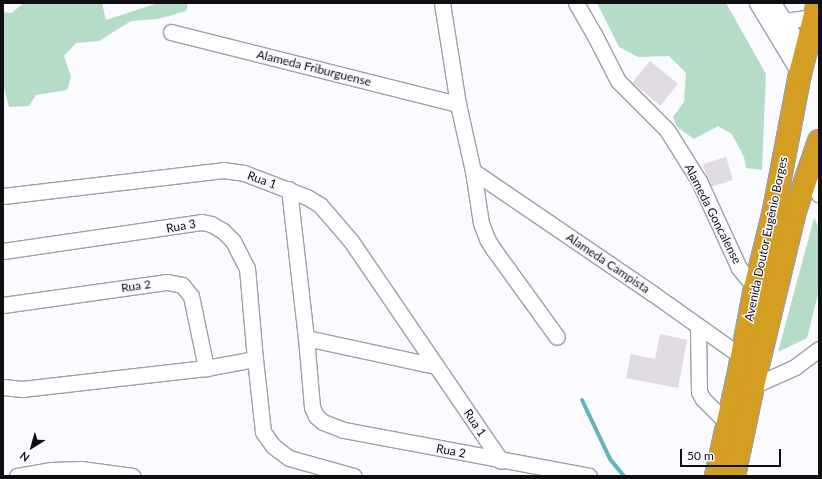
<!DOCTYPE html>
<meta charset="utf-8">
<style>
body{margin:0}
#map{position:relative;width:822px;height:479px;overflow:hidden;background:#fafaff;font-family:Lato,sans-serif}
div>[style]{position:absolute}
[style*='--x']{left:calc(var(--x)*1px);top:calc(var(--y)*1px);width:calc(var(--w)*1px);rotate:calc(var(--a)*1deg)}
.green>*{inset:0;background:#b5dcc7}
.stream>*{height:4px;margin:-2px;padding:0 2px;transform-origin:2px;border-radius:2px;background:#61b5b9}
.building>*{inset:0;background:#e0dae1;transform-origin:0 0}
.roads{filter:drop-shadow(1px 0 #9f9fa7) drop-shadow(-1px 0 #9f9fa7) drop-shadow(0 1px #9f9fa7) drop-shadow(0 -1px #9f9fa7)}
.minor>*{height:15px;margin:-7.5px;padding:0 7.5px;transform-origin:7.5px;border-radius:7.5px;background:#fff}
.highway>*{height:22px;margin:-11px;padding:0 11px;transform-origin:11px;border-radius:11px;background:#d39e21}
span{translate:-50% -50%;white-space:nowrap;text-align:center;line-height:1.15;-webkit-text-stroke:3px #fafaff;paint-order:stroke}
.street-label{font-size:12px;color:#0f0f12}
.frame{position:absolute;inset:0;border:4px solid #0f0f12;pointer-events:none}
.north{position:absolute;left:12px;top:427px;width:40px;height:40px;-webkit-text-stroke:3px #fafaff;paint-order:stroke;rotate:217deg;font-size:11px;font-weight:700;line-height:16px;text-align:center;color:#0f0f12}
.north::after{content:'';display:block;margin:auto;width:14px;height:18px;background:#0f0f12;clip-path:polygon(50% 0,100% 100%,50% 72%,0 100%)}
.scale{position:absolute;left:680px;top:449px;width:101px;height:18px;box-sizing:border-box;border:2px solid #0f0f12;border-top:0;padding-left:5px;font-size:12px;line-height:14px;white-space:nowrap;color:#0f0f12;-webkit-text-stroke:3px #fafaff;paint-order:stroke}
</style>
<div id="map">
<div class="green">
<i style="clip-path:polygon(24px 3px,102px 3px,106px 20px,158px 3px,188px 3px,186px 11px,158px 19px,131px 21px,99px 41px,76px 43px,64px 56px,71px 77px,67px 90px,36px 95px,29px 106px,9px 107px,3px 84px,3px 12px,11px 13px)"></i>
<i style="clip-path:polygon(597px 3px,726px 3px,766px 74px,762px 170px,746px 168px,744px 157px,732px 134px,718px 126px,694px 139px,677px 127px,673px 117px,684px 102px,686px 73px,669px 56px,638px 57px,619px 47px)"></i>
<i style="clip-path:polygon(814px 218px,819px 228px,819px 290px,807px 338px,778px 352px)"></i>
</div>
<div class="stream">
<i style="--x:582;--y:400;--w:65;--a:64.6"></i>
<i style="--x:610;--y:459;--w:22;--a:51"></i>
</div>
<div class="building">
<i style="left:650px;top:61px;width:36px;height:28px;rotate:39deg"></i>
<i style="left:726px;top:157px;width:24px;height:24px;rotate:73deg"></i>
<i style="clip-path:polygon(660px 334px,687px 340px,678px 388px,626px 378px,631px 354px,655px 359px)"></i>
</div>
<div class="roads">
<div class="minor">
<i style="--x:442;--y:3;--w:102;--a:81"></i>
<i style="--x:458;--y:104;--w:69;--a:77.4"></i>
<i style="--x:473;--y:171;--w:53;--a:81.3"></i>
<i style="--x:481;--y:223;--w:17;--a:69"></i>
<i style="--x:487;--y:239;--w:13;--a:58"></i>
<i style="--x:494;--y:250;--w:107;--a:54.1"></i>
<i style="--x:576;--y:3;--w:36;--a:60"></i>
<i style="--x:594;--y:34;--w:53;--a:62.9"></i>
<i style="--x:618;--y:81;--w:69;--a:45"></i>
<i style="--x:667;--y:130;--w:60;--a:57.9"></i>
<i style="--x:699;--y:181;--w:96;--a:65.3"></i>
<i style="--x:739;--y:268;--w:26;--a:51"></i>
<i style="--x:757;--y:3;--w:83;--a:58.8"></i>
<i style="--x:773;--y:3;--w:59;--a:57.4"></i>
<i style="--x:784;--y:21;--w:30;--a:-8"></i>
<i style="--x:171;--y:32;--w:296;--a:14.1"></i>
<i style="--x:473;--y:171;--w:217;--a:34.3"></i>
<i style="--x:652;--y:293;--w:110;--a:35.4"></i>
<i style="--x:808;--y:171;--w:26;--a:65"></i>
<i style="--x:289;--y:189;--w:150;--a:83.5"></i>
<i style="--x:306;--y:338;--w:69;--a:85"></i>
<i style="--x:312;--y:407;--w:10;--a:66"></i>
<i style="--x:316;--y:416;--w:9;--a:41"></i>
<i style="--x:323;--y:422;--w:22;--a:21"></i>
<i style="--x:344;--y:430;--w:249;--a:10.6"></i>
<i style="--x:3;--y:196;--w:222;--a:-6.7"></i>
<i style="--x:223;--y:170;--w:21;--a:8"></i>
<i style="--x:244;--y:173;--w:67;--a:20.9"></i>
<i style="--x:307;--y:197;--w:15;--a:32"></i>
<i style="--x:320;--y:205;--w:48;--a:49.3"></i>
<i style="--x:351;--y:241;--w:266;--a:55.7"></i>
<i style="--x:3;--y:251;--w:200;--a:-8.3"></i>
<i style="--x:201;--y:222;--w:10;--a:11"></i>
<i style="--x:211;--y:224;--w:14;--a:30"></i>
<i style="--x:223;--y:231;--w:14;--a:45"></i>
<i style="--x:233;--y:241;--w:30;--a:63"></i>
<i style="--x:247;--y:268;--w:91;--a:85"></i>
<i style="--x:255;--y:359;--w:73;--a:83.7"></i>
<i style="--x:263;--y:432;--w:17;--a:54"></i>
<i style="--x:273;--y:446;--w:20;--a:37"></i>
<i style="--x:289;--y:458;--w:67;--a:15.5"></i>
<i style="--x:3;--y:305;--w:166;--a:-8"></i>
<i style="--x:167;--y:282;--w:15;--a:11"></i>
<i style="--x:182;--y:285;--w:14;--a:51"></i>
<i style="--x:191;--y:296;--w:74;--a:78.2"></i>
<i style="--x:698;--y:328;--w:64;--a:89.1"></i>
<i style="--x:699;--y:392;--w:8;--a:60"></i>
<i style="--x:703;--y:399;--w:35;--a:45"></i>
<i style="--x:306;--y:338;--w:133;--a:12.2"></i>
<i style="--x:753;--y:386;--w:46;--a:-24.3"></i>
<i style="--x:795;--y:367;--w:30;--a:-37"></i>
<i style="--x:3;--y:387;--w:19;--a:6"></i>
<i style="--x:22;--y:389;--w:185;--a:-6.5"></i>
<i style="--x:206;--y:368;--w:50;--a:-10.4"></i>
<i style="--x:17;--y:476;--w:35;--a:-10"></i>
<i style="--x:51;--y:470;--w:30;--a:-2"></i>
<i style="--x:81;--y:469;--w:52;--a:7.7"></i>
</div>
<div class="highway">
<i style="--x:716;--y:476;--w:101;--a:-77.5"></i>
<i style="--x:738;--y:377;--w:91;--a:-79.2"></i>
<i style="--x:755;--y:288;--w:80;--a:-76.3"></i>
<i style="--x:774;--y:210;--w:138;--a:-79.2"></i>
<i style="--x:800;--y:74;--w:73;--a:-75.8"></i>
<i style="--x:734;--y:476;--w:92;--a:-78.1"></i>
<i style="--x:753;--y:386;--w:180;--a:-76.5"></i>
<i style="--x:795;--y:211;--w:74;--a:-71.1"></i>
</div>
</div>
<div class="street-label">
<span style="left:314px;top:68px;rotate:14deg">Alameda Friburguense</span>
<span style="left:262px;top:180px;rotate:20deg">Rua 1</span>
<span style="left:713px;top:214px;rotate:63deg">Alameda Goncalense</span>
<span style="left:181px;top:226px;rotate:-10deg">Rua 3</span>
<span style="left:766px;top:239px;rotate:-78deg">Avenida Doutor Eugênio Borges</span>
<span style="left:608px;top:263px;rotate:34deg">Alameda Campista</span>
<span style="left:136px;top:286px;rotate:-8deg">Rua 2</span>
<span style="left:475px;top:423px;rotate:56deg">Rua 1</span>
<span style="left:451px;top:451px;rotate:11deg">Rua 2</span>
</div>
<div class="frame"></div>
<div class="north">N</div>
<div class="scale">50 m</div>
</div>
